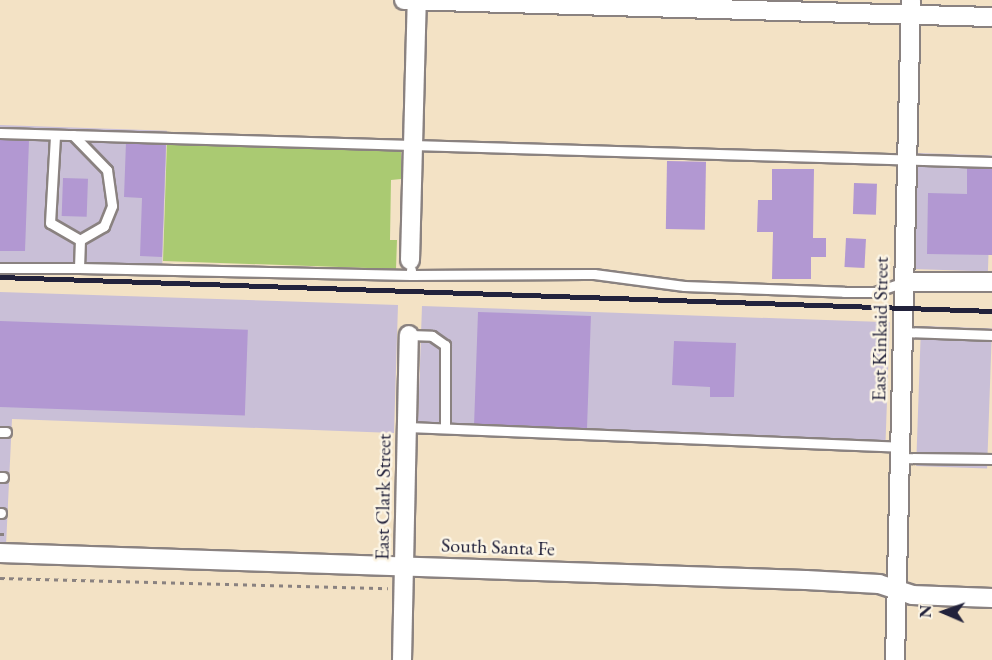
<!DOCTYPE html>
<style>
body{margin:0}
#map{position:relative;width:992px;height:660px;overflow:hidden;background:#f3e2c5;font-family:"EB Garamond",serif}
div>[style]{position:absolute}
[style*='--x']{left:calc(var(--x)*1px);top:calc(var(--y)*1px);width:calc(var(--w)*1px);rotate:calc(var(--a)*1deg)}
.industrial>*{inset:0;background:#c9bfd7;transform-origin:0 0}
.green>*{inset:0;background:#aaca72}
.building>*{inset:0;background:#b298d2;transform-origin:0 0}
.path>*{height:3px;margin-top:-1.5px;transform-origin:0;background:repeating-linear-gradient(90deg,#8a8280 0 4.5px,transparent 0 9px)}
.roads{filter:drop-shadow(2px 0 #8a8280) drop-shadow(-2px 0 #8a8280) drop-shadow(0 2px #8a8280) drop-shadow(0 -2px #8a8280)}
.service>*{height:9px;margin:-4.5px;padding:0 4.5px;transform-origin:4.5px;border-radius:4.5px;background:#fff}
.minor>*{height:18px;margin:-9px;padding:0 9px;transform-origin:9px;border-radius:9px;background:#fff}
.rail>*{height:4.5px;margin:-2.25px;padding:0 2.25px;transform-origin:2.25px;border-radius:2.25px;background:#22223b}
span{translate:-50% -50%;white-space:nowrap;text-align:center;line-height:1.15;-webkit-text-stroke:5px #fcf5e5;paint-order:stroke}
.street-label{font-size:20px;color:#22223b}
.north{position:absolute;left:914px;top:582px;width:60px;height:60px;-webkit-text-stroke:4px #fcf5e5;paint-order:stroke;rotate:272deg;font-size:16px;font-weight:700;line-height:24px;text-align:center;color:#22223b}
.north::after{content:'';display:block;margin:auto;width:21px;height:27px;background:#22223b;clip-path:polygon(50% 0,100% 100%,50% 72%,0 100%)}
</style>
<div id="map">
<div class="industrial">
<i style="left:0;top:125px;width:167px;height:139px;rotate:2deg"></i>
<i style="left:917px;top:153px;width:75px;height:116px;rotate:2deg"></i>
<i style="clip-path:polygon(0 292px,398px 305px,394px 433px,12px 419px,6px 546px,0 545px)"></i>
<i style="left:422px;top:306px;width:468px;height:127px;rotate:2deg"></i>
<i style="left:921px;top:326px;width:71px;height:140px;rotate:2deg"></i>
</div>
<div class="green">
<i style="clip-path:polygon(167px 141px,401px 150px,401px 179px,391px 180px,390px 240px,397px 240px,396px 269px,163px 261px)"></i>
</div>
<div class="building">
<i style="clip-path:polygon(0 139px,29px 140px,25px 251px,0 251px)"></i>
<i style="clip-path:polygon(126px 142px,166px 144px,162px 257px,140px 256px,142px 198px,124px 197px)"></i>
<i style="left:667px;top:161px;width:39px;height:68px;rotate:1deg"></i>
<i style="clip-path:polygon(967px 168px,992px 169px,992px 255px,927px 254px,928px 193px,967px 194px)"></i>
<i style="clip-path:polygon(772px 169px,814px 169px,813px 238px,826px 238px,826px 257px,811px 257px,811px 279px,772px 279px,773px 232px,757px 232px,758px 200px,772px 200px)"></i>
<i style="left:63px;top:178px;width:25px;height:38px;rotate:2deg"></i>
<i style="left:854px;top:183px;width:23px;height:31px;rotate:2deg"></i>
<i style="left:846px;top:238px;width:20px;height:29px;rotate:3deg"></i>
<i style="left:478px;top:312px;width:113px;height:112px;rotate:2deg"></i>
<i style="left:0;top:321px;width:248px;height:86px;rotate:2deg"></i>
<i style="clip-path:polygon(674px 341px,736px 343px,734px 397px,710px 397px,710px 387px,672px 385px)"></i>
</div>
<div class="path">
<i style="--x:0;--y:534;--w:5;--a:0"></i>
<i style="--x:0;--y:578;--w:388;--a:1.5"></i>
</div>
<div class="roads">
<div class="service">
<i style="--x:0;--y:133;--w:992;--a:1.67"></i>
<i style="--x:73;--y:135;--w:49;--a:45.8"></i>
<i style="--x:107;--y:170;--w:36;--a:82"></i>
<i style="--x:112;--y:206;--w:22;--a:112"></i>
<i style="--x:104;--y:226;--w:28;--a:150"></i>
<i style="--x:0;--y:268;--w:79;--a:0"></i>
<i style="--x:79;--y:268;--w:28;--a:-88"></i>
<i style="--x:80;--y:240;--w:34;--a:-150"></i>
<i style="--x:50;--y:223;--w:88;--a:-86.7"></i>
<i style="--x:79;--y:268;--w:332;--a:1.2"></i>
<i style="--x:411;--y:275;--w:5;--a:-90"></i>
<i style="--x:411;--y:275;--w:183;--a:-0.3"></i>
<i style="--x:594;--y:274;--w:91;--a:7.6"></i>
<i style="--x:684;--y:286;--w:160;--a:2.1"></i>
<i style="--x:844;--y:292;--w:31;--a:0"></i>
<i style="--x:875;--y:292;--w:31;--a:-19"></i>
<i style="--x:903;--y:332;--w:89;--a:1.9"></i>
<i style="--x:409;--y:335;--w:23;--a:2"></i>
<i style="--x:432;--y:336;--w:16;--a:35"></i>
<i style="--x:445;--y:345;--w:83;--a:90"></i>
<i style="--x:407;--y:427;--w:493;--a:2.3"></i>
<i style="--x:0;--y:432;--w:6;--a:0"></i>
<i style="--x:900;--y:458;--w:92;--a:0.6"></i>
<i style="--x:0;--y:477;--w:3;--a:0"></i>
<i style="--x:0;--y:513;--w:1;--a:0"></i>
</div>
<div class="minor">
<i style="--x:404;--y:0;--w:588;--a:1.66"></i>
<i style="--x:410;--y:260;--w:260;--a:-88.5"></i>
<i style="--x:904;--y:282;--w:88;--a:0"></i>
<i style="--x:0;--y:553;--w:806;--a:1.92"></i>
<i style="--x:806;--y:580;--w:73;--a:3.1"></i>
<i style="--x:879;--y:584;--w:35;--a:18"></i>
<i style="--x:912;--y:595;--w:80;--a:2.1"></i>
<i style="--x:402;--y:660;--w:325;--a:-88.8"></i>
<i style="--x:895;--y:660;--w:660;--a:-88.61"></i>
</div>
</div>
<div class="rail">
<i style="--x:0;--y:277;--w:993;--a:1.96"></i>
</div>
<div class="street-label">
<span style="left:880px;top:329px;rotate:-89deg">East Kinkaid Street</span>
<span style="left:383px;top:497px;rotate:-89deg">East Clark Street</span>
<span style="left:498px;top:547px;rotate:2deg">South Santa Fe</span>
</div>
<div class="north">N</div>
</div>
